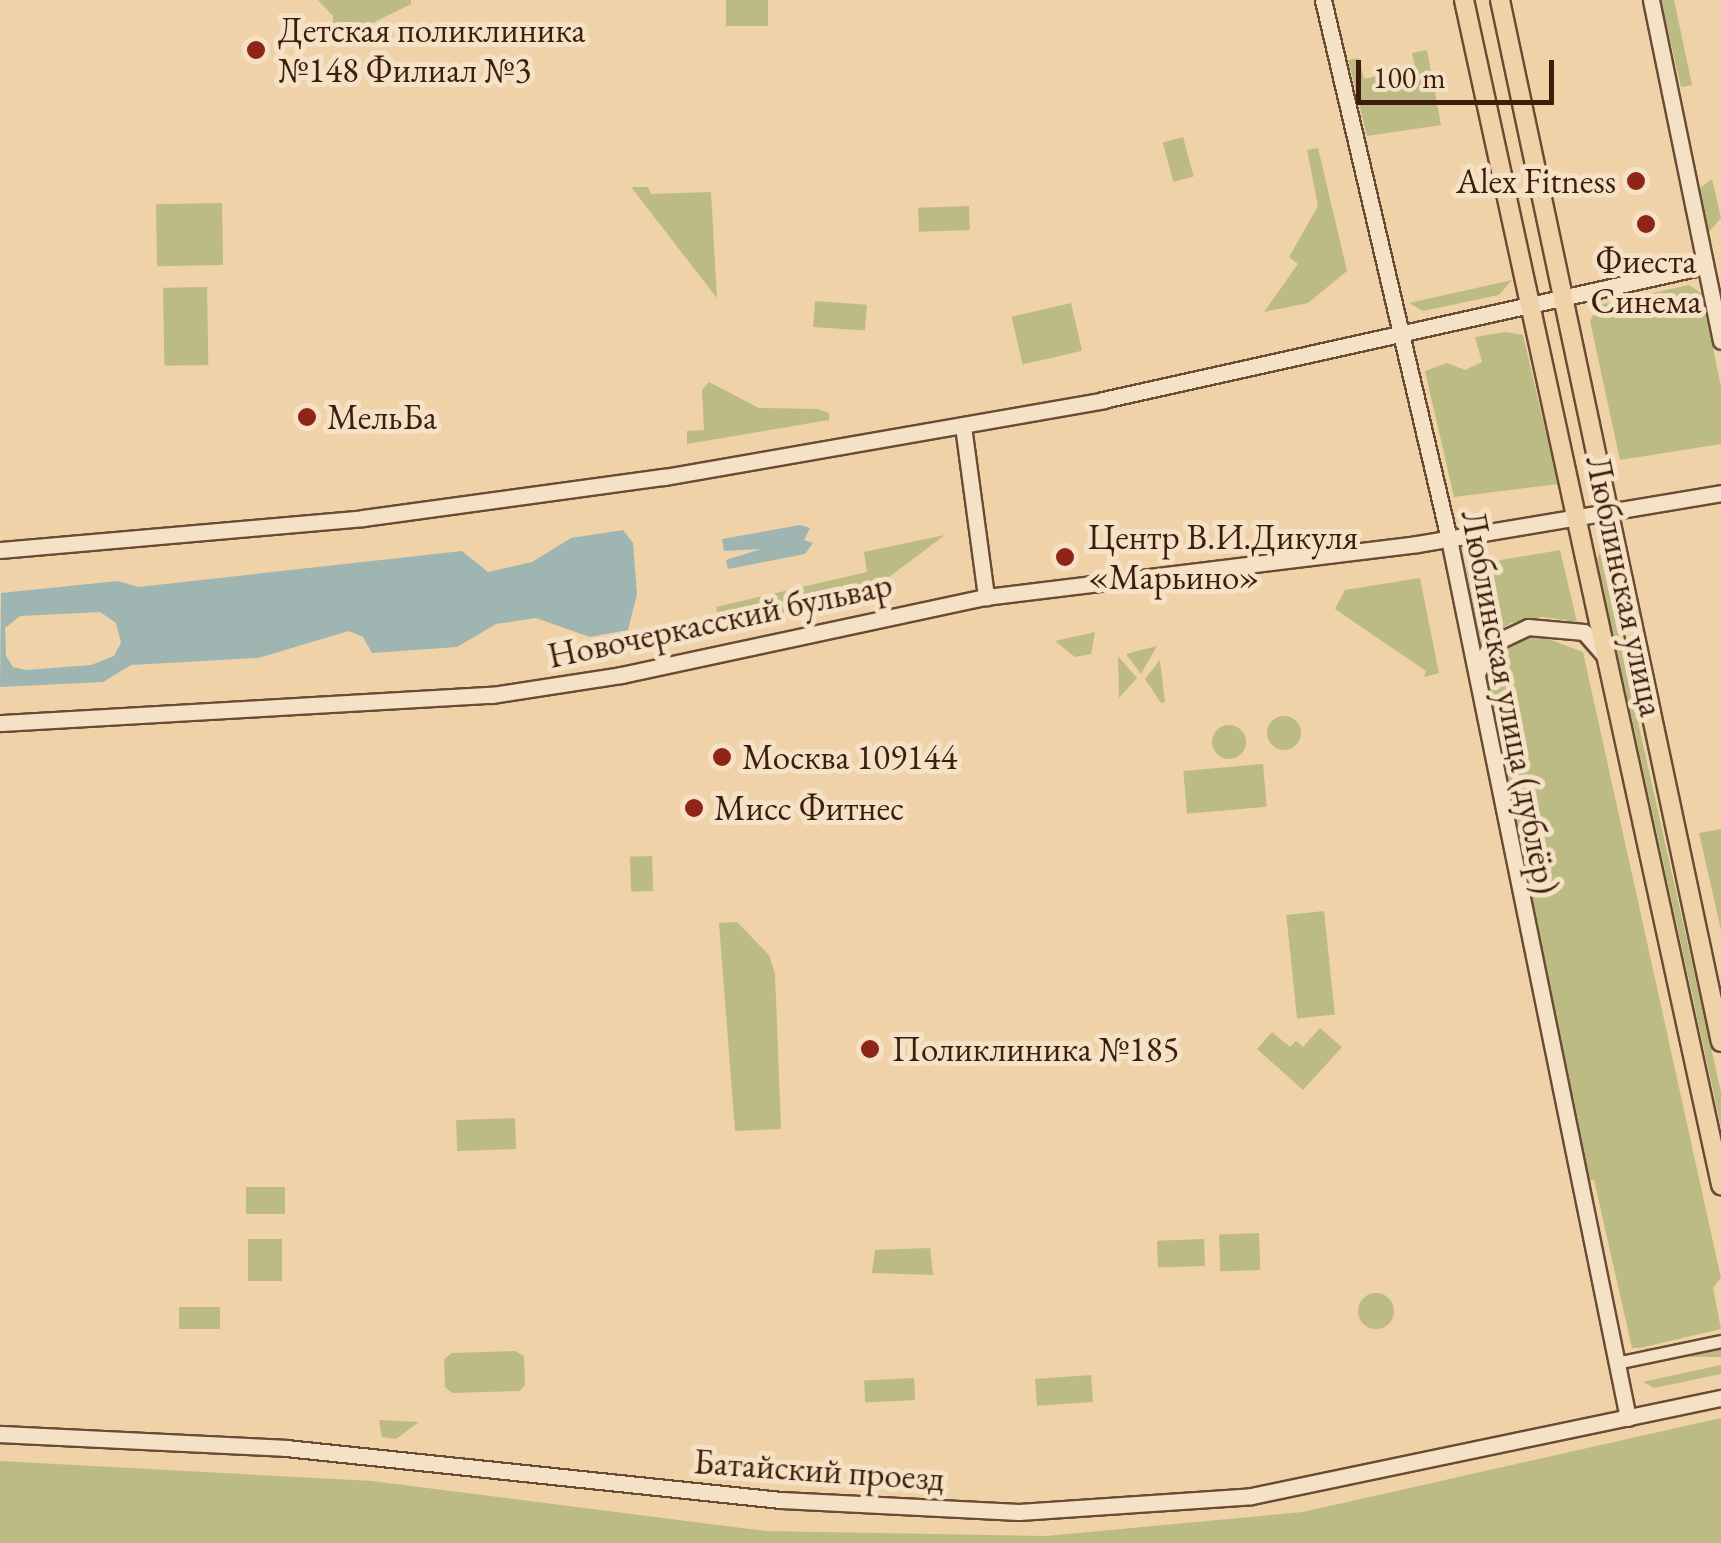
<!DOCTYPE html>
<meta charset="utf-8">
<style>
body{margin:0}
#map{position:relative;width:1721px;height:1543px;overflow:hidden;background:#efd2a7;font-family:"EB Garamond",serif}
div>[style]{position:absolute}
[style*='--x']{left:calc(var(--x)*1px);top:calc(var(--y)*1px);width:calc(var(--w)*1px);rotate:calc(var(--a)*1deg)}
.green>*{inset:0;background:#bcbb84;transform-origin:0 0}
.round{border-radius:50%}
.water>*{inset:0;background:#9eb5b2}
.roads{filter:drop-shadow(2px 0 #6a4b34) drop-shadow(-2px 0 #6a4b34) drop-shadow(0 2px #6a4b34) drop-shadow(0 -2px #6a4b34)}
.street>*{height:11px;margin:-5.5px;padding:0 5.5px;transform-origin:5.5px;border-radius:5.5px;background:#f5e2c6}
.secondary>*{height:15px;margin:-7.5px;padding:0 7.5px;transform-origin:7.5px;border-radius:7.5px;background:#f5e2c6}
.primary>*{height:18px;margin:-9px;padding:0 9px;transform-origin:9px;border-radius:9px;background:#efd2a7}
.dots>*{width:28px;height:28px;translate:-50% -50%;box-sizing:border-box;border:5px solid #f5e2c6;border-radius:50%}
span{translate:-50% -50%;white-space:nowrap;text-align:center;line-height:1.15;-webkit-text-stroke:10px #f5e2c6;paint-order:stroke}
.poi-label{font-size:35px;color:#3d1e0d}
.left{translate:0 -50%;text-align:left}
.right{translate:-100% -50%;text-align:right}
.street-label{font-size:35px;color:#3d1e0d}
.scale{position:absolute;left:1356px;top:60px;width:198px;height:45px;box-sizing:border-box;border:5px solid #3d1e0d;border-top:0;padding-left:12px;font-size:30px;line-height:35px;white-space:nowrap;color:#3d1e0d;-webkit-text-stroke:8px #f5e2c6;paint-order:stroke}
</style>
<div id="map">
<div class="green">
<i style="clip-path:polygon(318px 0,411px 0,411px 4px,332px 43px,333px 16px)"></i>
<i style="left:726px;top:0;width:42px;height:26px"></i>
<i style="clip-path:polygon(1661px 0,1674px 0,1692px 85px,1681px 87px)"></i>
<i style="clip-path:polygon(1427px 50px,1441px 125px,1367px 136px,1348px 60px,1359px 58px,1364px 79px,1415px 67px,1412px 53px)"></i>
<i style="left:1183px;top:137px;width:41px;height:21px;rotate:75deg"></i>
<i style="clip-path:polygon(1318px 148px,1347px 271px,1308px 303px,1264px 312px,1298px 264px,1289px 257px,1318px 206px,1307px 150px)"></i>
<i style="clip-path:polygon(1712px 179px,1721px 218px,1709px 232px,1699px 189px)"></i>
<i style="clip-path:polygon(631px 187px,648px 187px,651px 194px,711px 192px,717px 298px)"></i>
<i style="left:222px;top:203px;width:62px;height:66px;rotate:89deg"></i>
<i style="left:969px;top:206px;width:24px;height:51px;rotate:88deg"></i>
<i style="clip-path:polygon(1512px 280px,1499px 295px,1423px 311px,1409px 303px)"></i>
<i style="clip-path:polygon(1689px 285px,1702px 294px,1721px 387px,1721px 444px,1620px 460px,1590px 321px,1599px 305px)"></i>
<i style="left:207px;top:287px;width:78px;height:44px;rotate:89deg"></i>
<i style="left:815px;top:301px;width:52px;height:26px;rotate:4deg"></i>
<i style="left:1071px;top:303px;width:49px;height:61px;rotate:77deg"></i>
<i style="clip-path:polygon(1505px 332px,1523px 335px,1558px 484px,1454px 497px,1425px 371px,1447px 363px,1465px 370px,1482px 362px,1475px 337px)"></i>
<i style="clip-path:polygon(709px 382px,759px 408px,818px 409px,829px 413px,829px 420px,687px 444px,687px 431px,704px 430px,702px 390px)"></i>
<i style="clip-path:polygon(945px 535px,869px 592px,720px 628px,716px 607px,867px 572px,864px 552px)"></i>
<i style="clip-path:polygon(1560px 550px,1577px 622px,1543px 617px,1511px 623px,1480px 642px,1466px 566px)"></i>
<i style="clip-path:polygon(1600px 553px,1721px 1092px,1721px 1127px,1597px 559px)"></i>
<i style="clip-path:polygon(1420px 578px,1439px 673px,1424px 677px,1426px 671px,1335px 609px,1345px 590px)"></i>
<i style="clip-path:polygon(1095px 632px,1091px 654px,1075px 657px,1055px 641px)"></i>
<i style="clip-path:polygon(1538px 635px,1583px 652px,1721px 1278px,1713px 1288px,1721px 1329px,1640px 1348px,1632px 1348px,1594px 1180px,1588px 1181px,1484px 674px,1507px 645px)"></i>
<i style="clip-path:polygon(1157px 646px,1141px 674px,1126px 654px)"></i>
<i style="clip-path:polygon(1118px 656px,1137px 678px,1119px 698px)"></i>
<i style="clip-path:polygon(1160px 660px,1165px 702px,1161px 703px,1145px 679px)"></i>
<i class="round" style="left:1267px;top:716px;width:34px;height:34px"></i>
<i class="round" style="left:1212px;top:725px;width:34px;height:34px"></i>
<i style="left:1263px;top:764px;width:43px;height:80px;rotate:85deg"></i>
<i style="clip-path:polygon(1721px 829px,1721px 930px,1699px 833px)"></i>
<i style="left:652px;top:856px;width:35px;height:22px;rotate:88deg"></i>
<i style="left:1324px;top:911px;width:104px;height:38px;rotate:84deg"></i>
<i style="clip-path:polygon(737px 922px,769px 955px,775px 974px,781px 1129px,735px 1131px,719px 923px)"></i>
<i style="clip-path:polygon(1320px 1028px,1342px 1047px,1303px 1090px,1257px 1049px,1272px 1032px,1290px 1047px,1296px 1041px,1303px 1047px)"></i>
<i style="left:515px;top:1118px;width:31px;height:59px;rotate:88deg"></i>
<i style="left:246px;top:1187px;width:39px;height:27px"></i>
<i style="left:1259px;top:1233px;width:37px;height:40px;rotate:88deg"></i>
<i style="left:248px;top:1239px;width:34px;height:42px"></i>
<i style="left:1204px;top:1239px;width:27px;height:47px;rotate:88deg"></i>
<i style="clip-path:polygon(930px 1248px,933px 1275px,872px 1273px,875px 1250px)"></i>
<i class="round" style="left:1358px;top:1293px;width:36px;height:36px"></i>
<i style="left:179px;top:1307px;width:41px;height:22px"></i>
<i style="left:1721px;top:1348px;width:9px;height:75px;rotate:90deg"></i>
<i style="clip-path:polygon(515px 1351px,524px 1356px,525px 1385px,519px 1391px,452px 1393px,445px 1387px,444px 1359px,452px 1353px)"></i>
<i style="clip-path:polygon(1721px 1365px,1721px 1374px,1654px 1388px,1643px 1382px)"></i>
<i style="left:1091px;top:1375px;width:27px;height:56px;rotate:86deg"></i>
<i style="left:914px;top:1378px;width:22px;height:50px;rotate:87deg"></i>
<i style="clip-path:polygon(1721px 1418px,1721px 1543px,0 1543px,0 1461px,372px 1481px,765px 1531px,1046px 1536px,1303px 1512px)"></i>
<i style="clip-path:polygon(379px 1420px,419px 1422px,396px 1439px,382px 1437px)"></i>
</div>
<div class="water">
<i style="clip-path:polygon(800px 525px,810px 528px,804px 540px,813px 543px,805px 554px,728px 569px,726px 560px,761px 549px,724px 551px,722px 539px)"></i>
<i style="clip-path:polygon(evenodd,623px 530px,633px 543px,637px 594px,628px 630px,590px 637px,536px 618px,496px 624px,457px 647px,372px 653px,363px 637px,349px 631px,258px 658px,131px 665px,103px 682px,0 687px,1px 593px,118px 581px,138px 587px,462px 551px,488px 572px,532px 562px,571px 538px,623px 530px,100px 612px,116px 623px,121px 643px,114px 656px,91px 665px,26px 670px,13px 667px,6px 656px,5px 628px,20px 616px,100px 612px)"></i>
</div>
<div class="roads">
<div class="street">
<i style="--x:1616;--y:1363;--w:107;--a:-11.8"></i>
</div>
<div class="secondary">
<i style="--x:1323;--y:0;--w:554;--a:76.84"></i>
<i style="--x:1449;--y:539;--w:897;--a:78.49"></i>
<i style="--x:1651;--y:0;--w:348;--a:78.4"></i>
<i style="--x:963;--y:426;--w:173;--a:82.3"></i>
<i style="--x:0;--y:550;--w:364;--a:-5"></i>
<i style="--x:363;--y:518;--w:304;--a:-7.8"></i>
<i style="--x:664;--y:477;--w:446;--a:-9.9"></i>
<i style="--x:1103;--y:400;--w:617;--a:-12.55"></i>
<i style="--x:1477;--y:674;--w:32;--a:-66"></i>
<i style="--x:1490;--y:645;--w:42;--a:-25.3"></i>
<i style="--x:1528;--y:627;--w:56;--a:5.1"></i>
<i style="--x:1584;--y:632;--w:29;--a:49"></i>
<i style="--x:0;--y:723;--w:493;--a:-3.3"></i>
<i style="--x:492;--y:695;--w:131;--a:-8.8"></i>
<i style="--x:621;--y:675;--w:373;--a:-12.1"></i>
<i style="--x:986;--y:597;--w:434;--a:-7"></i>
<i style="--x:1417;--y:544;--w:308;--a:-9.5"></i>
<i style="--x:0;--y:1434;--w:286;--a:2.8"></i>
<i style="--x:286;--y:1448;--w:498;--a:6"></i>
<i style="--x:781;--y:1500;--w:238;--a:2.9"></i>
<i style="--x:1019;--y:1512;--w:233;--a:-3.9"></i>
<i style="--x:1251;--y:1496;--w:480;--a:-11.8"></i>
</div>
<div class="primary">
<i style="--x:1464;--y:0;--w:1213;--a:77.76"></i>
<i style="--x:1500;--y:0;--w:1065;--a:78.03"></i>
</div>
</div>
<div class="dots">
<i style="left:256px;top:50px;background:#8f2418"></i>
<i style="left:1636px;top:181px;background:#8f2418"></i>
<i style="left:1646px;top:224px;background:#8f2418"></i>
<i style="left:307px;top:417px;background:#8f2418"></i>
<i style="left:1065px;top:557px;background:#8f2418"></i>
<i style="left:722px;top:757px;background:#8f2418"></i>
<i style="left:694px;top:808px;background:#8f2418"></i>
<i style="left:870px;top:1049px;background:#8f2418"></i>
</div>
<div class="poi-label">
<span class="left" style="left:278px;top:50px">Детская поликлиника<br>№148 Филиал №3</span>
<span class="right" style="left:1616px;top:181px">Alex Fitness</span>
<span style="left:1646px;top:281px">Фиеста<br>Синема</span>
<span class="left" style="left:327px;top:417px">МельБа</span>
<span class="left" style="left:1088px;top:557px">Центр В.И.Дикуля<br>«Марьино»</span>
<span class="left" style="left:742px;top:757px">Москва 109144</span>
<span class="left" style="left:714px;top:808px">Мисс Фитнес</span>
<span class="left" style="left:892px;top:1049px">Поликлиника №185</span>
</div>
<div class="street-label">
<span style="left:1625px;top:586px;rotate:78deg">Люблинская улица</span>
<span style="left:720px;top:620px;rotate:-12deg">Новочеркасский бульвар</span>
<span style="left:1510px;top:702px;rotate:79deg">Люблинская улица (дублёр)</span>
<span style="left:819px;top:1470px;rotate:4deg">Батайский проезд</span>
</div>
<div class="scale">100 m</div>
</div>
